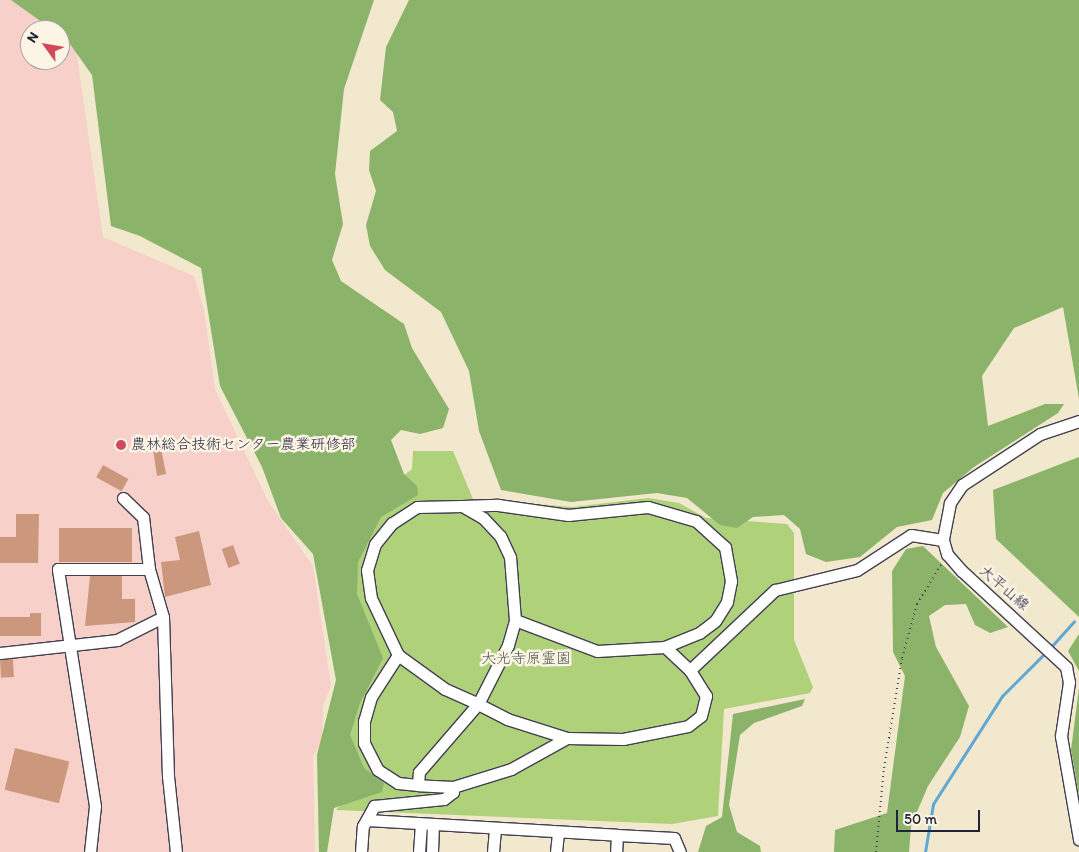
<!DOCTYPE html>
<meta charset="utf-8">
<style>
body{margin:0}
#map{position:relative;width:1079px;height:852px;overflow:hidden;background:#f2e8cd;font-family:Itim,"Klee One",sans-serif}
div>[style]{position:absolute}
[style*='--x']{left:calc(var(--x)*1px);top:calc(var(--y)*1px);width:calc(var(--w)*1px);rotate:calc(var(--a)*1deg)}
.built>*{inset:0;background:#f7d1c9}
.green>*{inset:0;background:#afd17a}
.forest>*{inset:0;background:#8bb36a}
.stream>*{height:3px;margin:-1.5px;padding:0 1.5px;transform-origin:1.5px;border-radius:1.5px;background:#5ea8d6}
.building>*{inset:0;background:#cc987d;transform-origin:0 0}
.path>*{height:2px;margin-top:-1px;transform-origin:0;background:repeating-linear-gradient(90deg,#414051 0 1px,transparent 0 5px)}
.roads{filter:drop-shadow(1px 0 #414051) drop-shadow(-1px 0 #414051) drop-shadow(0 1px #414051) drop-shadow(0 -1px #414051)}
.minor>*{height:11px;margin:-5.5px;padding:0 5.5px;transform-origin:5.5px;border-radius:5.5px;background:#fff}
.dots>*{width:14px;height:14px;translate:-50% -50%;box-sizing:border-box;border:2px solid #fcf5e5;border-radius:50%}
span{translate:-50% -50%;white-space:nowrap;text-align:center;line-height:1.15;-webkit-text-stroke:5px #fcf5e5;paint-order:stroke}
.poi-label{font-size:15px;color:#22223b}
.left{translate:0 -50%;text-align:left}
.street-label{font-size:15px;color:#22223b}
.park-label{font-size:15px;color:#4c574e}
.north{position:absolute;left:20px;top:20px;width:50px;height:50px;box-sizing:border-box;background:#fcf5e5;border:1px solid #a5a1a1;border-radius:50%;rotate:302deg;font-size:14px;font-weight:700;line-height:20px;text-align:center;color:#22223b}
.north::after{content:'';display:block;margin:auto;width:18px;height:22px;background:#d1495b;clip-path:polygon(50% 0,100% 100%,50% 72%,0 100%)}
.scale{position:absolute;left:896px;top:810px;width:84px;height:22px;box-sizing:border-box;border:2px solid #22223b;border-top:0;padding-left:6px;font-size:15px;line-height:18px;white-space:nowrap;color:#22223b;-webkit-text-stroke:4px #fcf5e5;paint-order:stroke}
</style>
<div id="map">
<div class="built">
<i style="clip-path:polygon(evenodd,0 0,69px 0,103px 237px,194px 276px,204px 310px,215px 389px,268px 501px,313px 566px,331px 686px,323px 706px,322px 741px,313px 756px,315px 852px,0 852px,0 0,30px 30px,60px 30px,60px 60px,30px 60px,30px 30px)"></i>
</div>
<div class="green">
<i style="clip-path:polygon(413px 451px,453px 451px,473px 499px,573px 507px,648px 498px,679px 503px,706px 518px,787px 524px,794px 533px,794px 640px,813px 687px,810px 693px,724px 709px,718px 816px,672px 824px,336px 810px,359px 783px,346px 728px,336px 530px,412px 469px)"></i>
</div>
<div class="forest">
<i style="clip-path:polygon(11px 0,374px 0,344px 89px,335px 174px,343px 224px,332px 260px,341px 281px,404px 324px,412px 348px,449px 409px,443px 428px,420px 434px,401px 430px,391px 440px,404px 474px,417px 486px,418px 495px,381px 517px,358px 562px,357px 594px,383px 658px,360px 703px,350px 735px,364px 768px,384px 783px,382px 792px,334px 808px,327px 852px,319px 852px,317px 755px,336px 680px,313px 554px,281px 518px,262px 467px,220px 386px,201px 268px,140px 236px,111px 226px,92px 75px,60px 30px,53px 30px)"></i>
<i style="clip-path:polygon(409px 0,1079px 0,1079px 399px,1063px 307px,1014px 328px,982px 376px,988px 426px,1045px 404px,1064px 404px,1058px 413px,974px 467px,943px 493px,932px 520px,897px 527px,860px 557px,826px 562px,806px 554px,800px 529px,784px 515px,753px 517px,737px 528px,720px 525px,687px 498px,657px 493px,571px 502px,501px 490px,479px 431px,469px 371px,441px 312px,385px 270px,370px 246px,366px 225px,376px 191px,369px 170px,370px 151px,397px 131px,393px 112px,380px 100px,386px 47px)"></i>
<i style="clip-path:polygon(1079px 457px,1079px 617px,996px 539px,993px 490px)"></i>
<i style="clip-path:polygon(923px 546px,1008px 627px,990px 633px,975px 625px,966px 604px,945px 605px,929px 616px,936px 647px,969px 706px,960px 737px,928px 786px,911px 826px,909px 852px,834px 852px,835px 830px,887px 813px,905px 676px,893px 652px,892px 571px,906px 549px)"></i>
<i style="clip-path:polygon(1079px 634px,1079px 671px,1068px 651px)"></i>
<i style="clip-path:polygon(1079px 688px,1079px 795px,1071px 750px)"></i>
<i style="clip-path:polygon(805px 699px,802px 706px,754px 723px,740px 735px,729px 805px,737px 832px,760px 846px,761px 852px,698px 852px,706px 826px,722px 817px,733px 714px)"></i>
</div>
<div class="stream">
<i style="--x:1050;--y:648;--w:36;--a:-48"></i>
<i style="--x:925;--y:852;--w:49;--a:-80.5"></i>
<i style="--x:933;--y:804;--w:128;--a:-57.4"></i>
<i style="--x:1002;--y:696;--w:61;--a:-45"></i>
</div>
<div class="building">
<i style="clip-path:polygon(161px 448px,166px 474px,157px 476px,153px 449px)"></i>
<i style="left:103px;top:465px;width:29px;height:14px;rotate:29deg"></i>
<i style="clip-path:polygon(16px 514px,39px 514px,38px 563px,0 563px,0 537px,16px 537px)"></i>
<i style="left:59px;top:528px;width:73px;height:34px"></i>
<i style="clip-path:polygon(199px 531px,211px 585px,165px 597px,161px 562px,180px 560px,175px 537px)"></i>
<i style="left:233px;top:545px;width:20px;height:12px;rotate:70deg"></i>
<i style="clip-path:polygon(90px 576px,122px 576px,122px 599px,135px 599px,135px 622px,85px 626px)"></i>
<i style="clip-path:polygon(30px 613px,41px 613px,41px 636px,0 636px,0 617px,30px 617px)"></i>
<i style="left:13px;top:659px;width:18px;height:13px;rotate:87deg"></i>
<i style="left:15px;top:748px;width:56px;height:43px;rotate:14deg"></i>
</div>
<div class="path">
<i style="--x:876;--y:852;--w:84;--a:-84.6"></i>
<i style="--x:884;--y:768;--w:111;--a:-80.7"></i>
<i style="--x:902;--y:658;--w:56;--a:-74.5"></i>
<i style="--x:917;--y:604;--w:46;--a:-58.4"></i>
</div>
<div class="roads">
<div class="minor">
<i style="--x:1079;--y:421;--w:41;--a:161.6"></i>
<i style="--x:1040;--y:434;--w:93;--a:146.8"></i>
<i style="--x:962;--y:485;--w:22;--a:124"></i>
<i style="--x:950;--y:503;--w:38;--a:101"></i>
<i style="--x:943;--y:540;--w:15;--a:74"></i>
<i style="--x:947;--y:554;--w:23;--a:49"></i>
<i style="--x:962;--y:571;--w:142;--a:42.7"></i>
<i style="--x:1066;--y:667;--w:15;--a:79"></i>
<i style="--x:1069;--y:682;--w:55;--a:98.4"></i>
<i style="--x:1061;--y:736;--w:105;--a:80.1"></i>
<i style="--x:123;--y:498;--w:28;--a:44"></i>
<i style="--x:143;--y:517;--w:52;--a:83.4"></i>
<i style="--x:149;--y:569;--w:50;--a:73.7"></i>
<i style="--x:163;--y:617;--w:159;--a:88.2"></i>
<i style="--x:168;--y:776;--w:76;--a:84"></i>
<i style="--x:462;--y:506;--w:36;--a:-2"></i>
<i style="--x:498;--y:505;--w:71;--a:8.1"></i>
<i style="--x:568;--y:515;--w:80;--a:-5.7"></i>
<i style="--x:648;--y:507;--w:50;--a:16.3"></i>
<i style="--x:696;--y:521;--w:39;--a:42"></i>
<i style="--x:725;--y:547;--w:35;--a:80"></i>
<i style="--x:731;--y:581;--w:21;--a:101"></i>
<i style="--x:727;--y:602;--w:22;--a:122"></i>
<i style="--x:715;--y:621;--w:20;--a:143"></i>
<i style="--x:699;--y:633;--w:37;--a:158"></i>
<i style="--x:515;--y:620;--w:88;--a:20.7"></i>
<i style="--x:597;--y:651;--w:68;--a:-3.4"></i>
<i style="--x:665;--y:647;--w:34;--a:43"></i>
<i style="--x:690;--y:670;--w:117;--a:-43.3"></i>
<i style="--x:775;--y:590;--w:84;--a:-13.7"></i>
<i style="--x:857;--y:570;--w:64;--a:-32.9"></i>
<i style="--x:911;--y:535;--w:32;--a:9"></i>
<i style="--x:0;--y:653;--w:118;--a:-6.3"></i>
<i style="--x:117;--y:640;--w:51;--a:-26.6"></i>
<i style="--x:398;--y:655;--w:50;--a:122.7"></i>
<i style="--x:371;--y:697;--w:25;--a:106"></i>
<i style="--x:364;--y:721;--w:22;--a:90"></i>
<i style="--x:364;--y:743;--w:30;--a:63"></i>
<i style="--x:378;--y:770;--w:24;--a:33"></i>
<i style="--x:398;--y:783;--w:20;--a:6"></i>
<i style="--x:453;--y:787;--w:61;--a:-17.2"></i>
<i style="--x:511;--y:769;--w:64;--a:-29"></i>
<i style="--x:367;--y:820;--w:250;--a:3.4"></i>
<i style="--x:617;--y:835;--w:17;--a:93"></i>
<i style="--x:617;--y:835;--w:57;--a:3"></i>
<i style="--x:674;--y:838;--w:15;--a:67"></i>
<i style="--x:90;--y:852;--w:46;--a:-83.8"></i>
<i style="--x:95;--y:806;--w:240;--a:-98.9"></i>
<i style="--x:58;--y:569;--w:91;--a:0"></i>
<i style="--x:361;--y:852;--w:26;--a:-86"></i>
<i style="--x:363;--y:826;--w:23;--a:-61"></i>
<i style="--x:374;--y:806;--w:70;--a:-5.7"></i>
<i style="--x:444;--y:799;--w:11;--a:-38"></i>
<i style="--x:453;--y:792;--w:5;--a:-90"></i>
<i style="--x:453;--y:787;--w:35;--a:-177"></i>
<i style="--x:418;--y:785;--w:13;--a:-86"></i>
<i style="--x:419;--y:772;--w:90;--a:-49.1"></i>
<i style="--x:478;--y:704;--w:66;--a:-63"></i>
<i style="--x:508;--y:645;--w:26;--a:-74"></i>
<i style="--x:515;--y:620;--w:63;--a:-94.5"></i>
<i style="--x:510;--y:557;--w:23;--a:-115"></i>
<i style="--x:500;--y:536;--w:25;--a:-133"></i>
<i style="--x:483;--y:518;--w:24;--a:-150"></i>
<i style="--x:462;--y:506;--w:45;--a:178.7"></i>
<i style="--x:417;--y:507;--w:30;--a:147"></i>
<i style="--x:392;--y:523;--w:27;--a:129"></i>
<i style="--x:375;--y:544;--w:27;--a:107"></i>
<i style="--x:367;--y:570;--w:28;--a:82"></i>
<i style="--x:371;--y:598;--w:63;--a:64.7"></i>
<i style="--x:398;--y:655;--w:58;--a:35.9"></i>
<i style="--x:445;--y:689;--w:36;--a:24"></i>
<i style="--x:478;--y:704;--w:33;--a:27"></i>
<i style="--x:507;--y:719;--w:63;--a:17.6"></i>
<i style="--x:567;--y:738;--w:56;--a:1"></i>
<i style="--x:623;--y:739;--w:66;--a:-11.3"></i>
<i style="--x:688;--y:726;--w:16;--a:-38"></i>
<i style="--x:701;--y:716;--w:21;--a:-76"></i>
<i style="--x:706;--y:696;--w:31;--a:-122"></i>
<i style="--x:419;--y:852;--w:27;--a:-86"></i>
<i style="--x:432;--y:852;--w:27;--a:-88"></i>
<i style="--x:493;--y:852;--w:24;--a:-85"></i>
<i style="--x:556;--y:852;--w:20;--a:-84"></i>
</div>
</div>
<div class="dots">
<i style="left:121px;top:445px;background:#d1495b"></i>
</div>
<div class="poi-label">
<span class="left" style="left:131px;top:445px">農林総合技術センター農業研修部</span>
</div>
<div class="street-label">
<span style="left:1004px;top:588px;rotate:41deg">大平山線</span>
</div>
<div class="park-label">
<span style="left:526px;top:659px">大光寺原霊園</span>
</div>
<div class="north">N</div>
<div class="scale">50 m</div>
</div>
